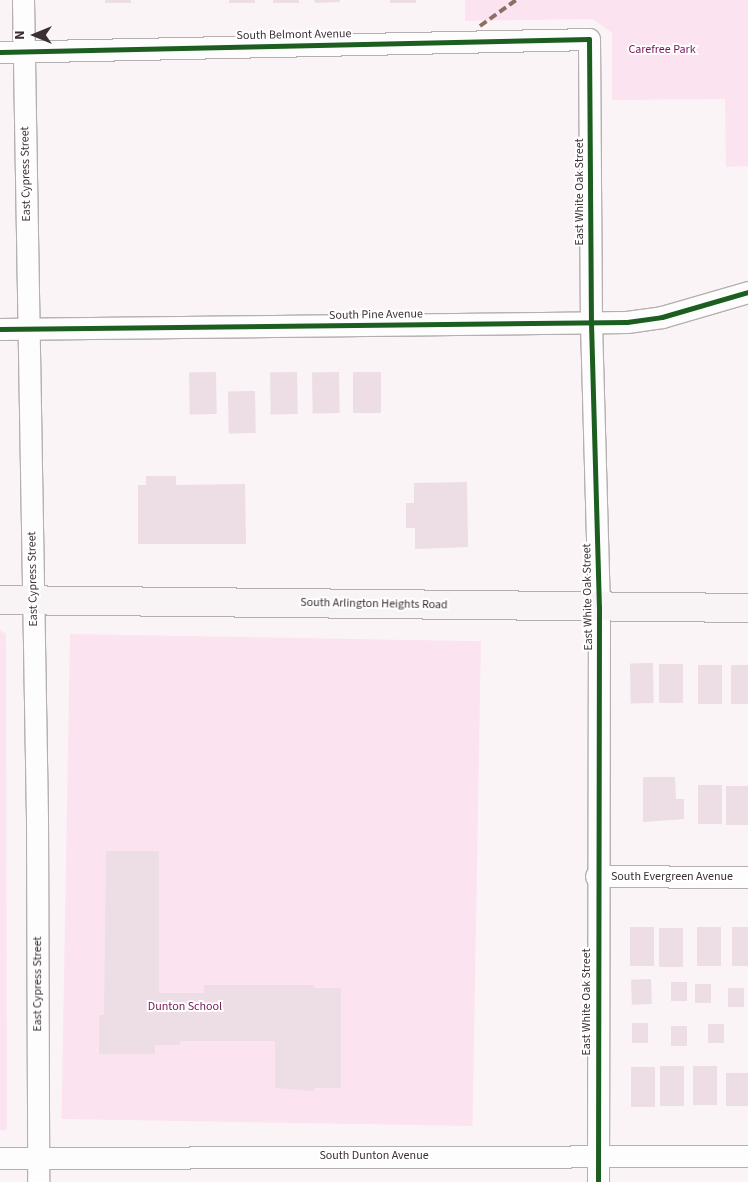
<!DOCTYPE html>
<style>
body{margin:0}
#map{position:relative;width:748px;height:1182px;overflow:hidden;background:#faf4f7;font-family:"Source Sans 3",sans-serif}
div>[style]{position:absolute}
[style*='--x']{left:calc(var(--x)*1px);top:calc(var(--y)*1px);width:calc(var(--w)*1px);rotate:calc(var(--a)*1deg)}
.green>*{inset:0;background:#fbe3ef;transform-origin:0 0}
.building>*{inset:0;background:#eddde5;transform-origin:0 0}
.roads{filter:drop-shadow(1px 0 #b6afb2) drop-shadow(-1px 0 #b6afb2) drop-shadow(0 1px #b6afb2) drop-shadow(0 -1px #b6afb2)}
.street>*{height:21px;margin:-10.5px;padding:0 10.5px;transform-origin:10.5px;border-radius:10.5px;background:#fefdfe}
.secondary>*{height:28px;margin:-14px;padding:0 14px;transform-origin:14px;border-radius:14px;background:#f8f4f6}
.quiet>*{height:4px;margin-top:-2px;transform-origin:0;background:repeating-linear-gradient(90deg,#8d6e63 0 8px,transparent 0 12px)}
.cycleway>*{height:5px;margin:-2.5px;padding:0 2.5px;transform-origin:2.5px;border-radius:2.5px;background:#1b5e20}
span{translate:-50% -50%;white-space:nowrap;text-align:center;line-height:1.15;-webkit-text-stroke:4px #fff;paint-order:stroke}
.street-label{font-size:12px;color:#3b3036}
.park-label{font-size:12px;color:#791658}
.north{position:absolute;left:10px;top:10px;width:50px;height:50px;-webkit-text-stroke:4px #fff;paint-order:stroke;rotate:270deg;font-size:14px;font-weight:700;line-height:20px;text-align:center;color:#3b3036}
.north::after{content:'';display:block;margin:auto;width:18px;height:22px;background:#3b3036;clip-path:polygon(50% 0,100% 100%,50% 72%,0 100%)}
</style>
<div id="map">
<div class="green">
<i style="clip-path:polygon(465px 0,748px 0,748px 166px,726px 167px,725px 99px,612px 100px,612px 33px,593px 19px,465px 21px)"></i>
<i style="clip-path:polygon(0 630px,6px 634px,7px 1130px,0 1130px)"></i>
<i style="left:70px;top:634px;width:411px;height:485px;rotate:1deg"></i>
</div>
<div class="building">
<i style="left:105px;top:0;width:26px;height:3px"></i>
<i style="left:229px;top:0;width:26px;height:3px"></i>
<i style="left:273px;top:0;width:26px;height:3px"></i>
<i style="clip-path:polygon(314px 0,340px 0,340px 2px,315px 3px)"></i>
<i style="left:390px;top:0;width:26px;height:3px"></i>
<i style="left:216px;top:372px;width:42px;height:27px;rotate:89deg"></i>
<i style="left:297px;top:372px;width:42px;height:27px;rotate:89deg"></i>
<i style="left:339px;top:372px;width:41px;height:27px;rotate:89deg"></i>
<i style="left:381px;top:372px;width:41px;height:28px;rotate:90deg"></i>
<i style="left:255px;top:391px;width:42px;height:27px;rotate:89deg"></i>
<i style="clip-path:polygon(146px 476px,176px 476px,176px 485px,245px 484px,246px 544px,138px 544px,138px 485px,146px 485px)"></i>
<i style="clip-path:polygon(467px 482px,468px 547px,415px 549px,415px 528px,406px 528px,406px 503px,414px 503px,414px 483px)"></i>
<i style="left:653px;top:663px;width:40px;height:23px;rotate:89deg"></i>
<i style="left:659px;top:664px;width:24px;height:39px"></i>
<i style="left:698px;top:665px;width:24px;height:39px"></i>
<i style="left:731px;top:665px;width:17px;height:39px"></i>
<i style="clip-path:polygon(643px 777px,675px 777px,676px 799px,684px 799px,684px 819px,643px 822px)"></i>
<i style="left:722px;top:785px;width:39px;height:24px;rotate:90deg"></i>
<i style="left:726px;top:786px;width:22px;height:39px"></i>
<i style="clip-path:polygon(106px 851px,159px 851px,159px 993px,204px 993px,204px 985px,314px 985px,314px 988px,341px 988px,341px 1088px,314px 1088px,314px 1091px,275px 1088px,275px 1041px,180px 1041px,180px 1045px,155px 1045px,155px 1054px,99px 1054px,99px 1015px,104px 1015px)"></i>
<i style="left:630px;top:927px;width:24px;height:39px"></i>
<i style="left:697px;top:927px;width:24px;height:39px"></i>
<i style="left:732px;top:927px;width:16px;height:39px"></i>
<i style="left:659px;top:928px;width:24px;height:39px"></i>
<i style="left:651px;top:979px;width:25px;height:20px;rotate:88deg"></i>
<i style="left:671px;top:982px;width:16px;height:19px"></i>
<i style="left:695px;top:984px;width:16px;height:19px"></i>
<i style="left:728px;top:988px;width:16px;height:19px"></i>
<i style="left:648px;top:1023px;width:20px;height:16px;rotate:90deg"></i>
<i style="left:708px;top:1024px;width:16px;height:19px"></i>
<i style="left:671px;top:1026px;width:16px;height:20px"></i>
<i style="left:660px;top:1066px;width:24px;height:40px"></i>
<i style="left:693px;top:1066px;width:24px;height:39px"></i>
<i style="left:631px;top:1067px;width:24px;height:40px"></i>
<i style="left:726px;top:1073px;width:22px;height:33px"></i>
</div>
<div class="roads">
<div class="street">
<i style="--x:23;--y:0;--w:819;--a:89.02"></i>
<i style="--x:37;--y:819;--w:363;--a:89.8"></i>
<i style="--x:0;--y:52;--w:589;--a:-1.26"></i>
<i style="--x:589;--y:39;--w:284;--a:89.6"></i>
<i style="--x:591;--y:323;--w:284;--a:88.4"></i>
<i style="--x:599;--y:607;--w:575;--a:90.1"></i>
<i style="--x:0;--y:329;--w:627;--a:-0.64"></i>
<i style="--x:627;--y:322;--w:35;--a:-8"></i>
<i style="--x:662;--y:317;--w:90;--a:-16.2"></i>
<i style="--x:596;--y:876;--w:152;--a:0.4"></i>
<i style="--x:0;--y:1158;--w:748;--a:-0.15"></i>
</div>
<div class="secondary">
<i style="--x:0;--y:600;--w:748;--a:0.61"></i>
</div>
</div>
<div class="quiet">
<i style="--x:480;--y:26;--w:44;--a:-35.8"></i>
</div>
<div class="cycleway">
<i style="--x:0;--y:52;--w:589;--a:-1.26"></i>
<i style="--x:589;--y:39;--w:284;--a:89.6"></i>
<i style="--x:591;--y:323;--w:284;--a:88.4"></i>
<i style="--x:599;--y:607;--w:575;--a:90.1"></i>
<i style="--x:0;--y:329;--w:627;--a:-0.64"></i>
<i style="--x:627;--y:322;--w:35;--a:-8"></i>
<i style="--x:662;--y:317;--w:90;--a:-16.2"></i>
</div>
<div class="street-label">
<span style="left:294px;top:35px;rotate:-1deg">South Belmont Avenue</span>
<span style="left:26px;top:174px;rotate:-91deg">East Cypress Street</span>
<span style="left:580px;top:192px;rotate:-90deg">East White Oak Street</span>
<span style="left:376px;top:315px;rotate:-1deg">South Pine Avenue</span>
<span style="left:33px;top:579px;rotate:-91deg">East Cypress Street</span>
<span style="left:588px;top:597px;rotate:-91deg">East White Oak Street</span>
<span style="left:374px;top:604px;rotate:1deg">South Arlington Heights Road</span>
<span style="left:672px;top:877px">South Evergreen Avenue</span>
<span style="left:38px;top:984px;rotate:-90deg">East Cypress Street</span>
<span style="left:587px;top:1002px;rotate:-90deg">East White Oak Street</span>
<span style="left:374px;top:1156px">South Dunton Avenue</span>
</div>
<div class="park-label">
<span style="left:662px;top:50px">Carefree Park</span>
<span style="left:185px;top:1007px">Dunton School</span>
</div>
<div class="north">N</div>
</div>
